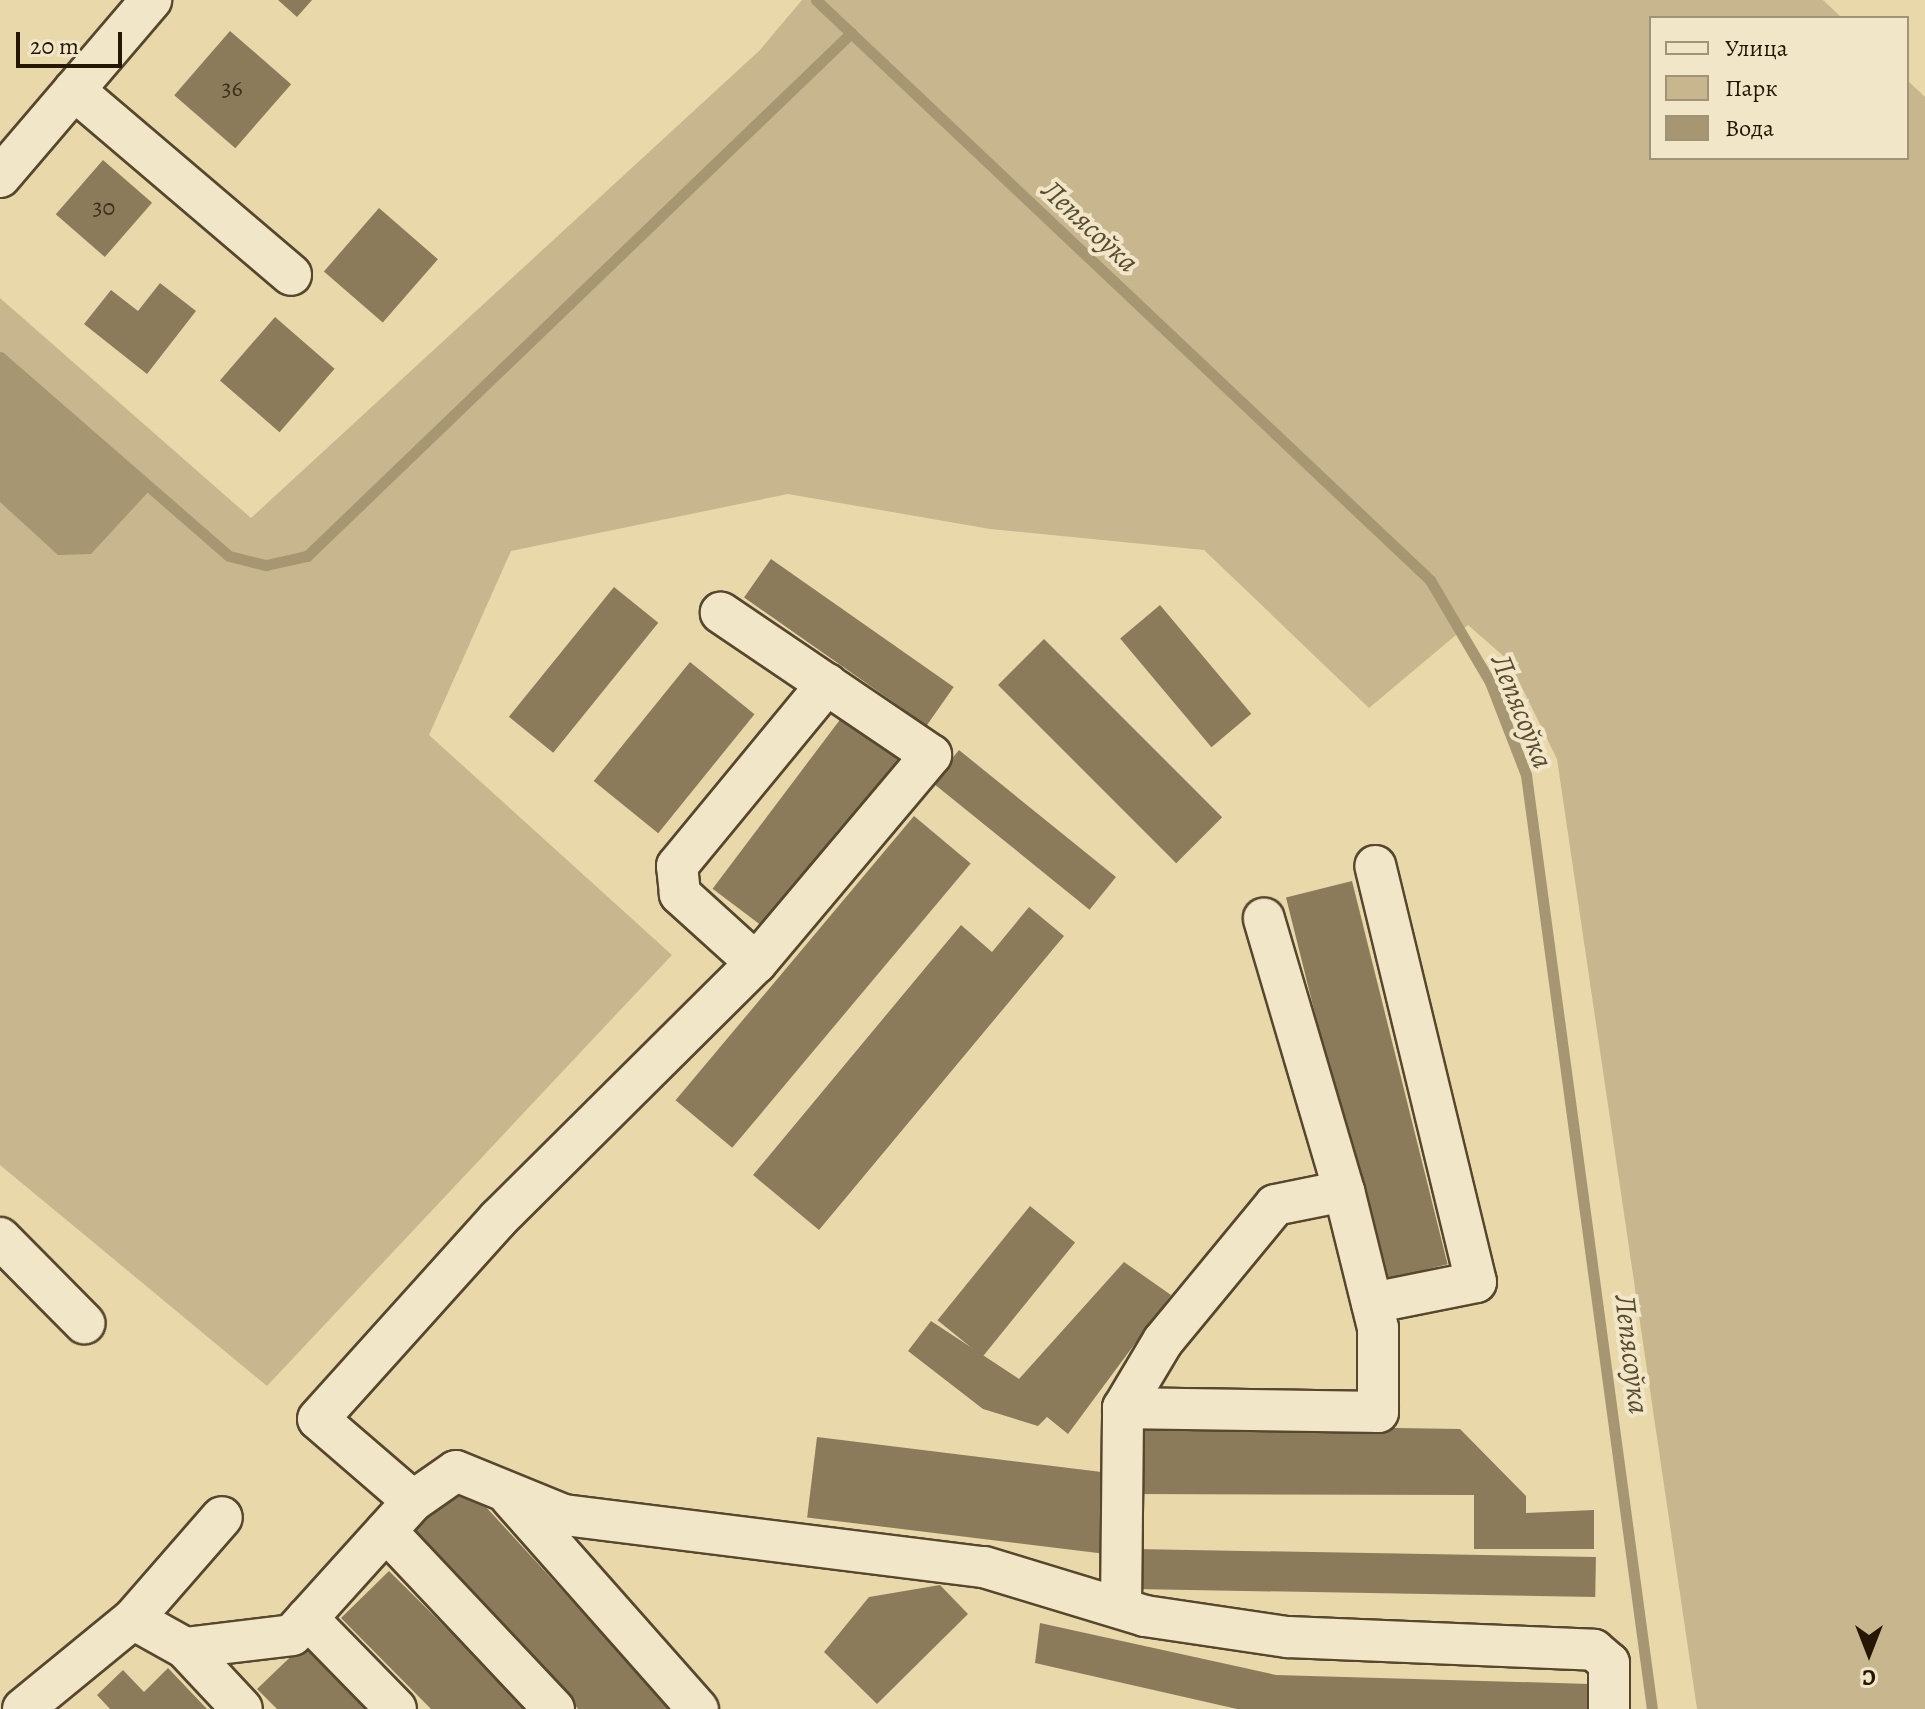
<!DOCTYPE html>
<meta charset="utf-8">
<style>
body{margin:0}
#map{position:relative;width:1925px;height:1709px;overflow:hidden;background:#e9d8aa;font-family:Alegreya,serif}
div>[style]{position:absolute}
[style*='--x']{left:calc(var(--x)*1px);top:calc(var(--y)*1px);width:calc(var(--w)*1px);rotate:calc(var(--a)*1deg)}
.green>*{inset:0;background:#c8b78e}
.water>*{inset:0;background:#a69672}
.stream>*{height:11px;margin:-5.5px;padding:0 5.5px;transform-origin:5.5px;border-radius:5.5px;background:#a69672}
.building>*{inset:0;background:#8b7b5a;transform-origin:0 0}
.roads{filter:drop-shadow(2px 0 #56472e) drop-shadow(-2px 0 #56472e) drop-shadow(0 2px #56472e) drop-shadow(0 -2px #56472e)}
.minor>*{height:40px;margin:-20px;padding:0 20px;transform-origin:20px;border-radius:20px;background:#f1e6c8}
span{translate:-50% -50%;white-space:nowrap;text-align:center;line-height:1.15;-webkit-text-stroke:8px #f1e6c8;paint-order:stroke}
.number-label{font-size:24px;color:#3e301a}
.number-label span{-webkit-text-stroke-width:0}
.water-label{font-size:30px;color:#594a30;font-style:italic}
.legend{position:absolute;left:1649px;top:16px;width:260px;height:144px;box-sizing:border-box;background:#f1e6c8;border:2px solid #9f937a;margin:0;padding:10px 14px;list-style:none;font-size:24px;color:#251704}
.legend li{display:flex;align-items:center;gap:16px;height:40px}
.legend b{width:40px;border:2px solid #9f937a}
.north{position:absolute;left:1829px;top:1613px;width:80px;height:80px;-webkit-text-stroke:6px #f1e6c8;paint-order:stroke;rotate:180deg;font-size:22px;font-weight:700;line-height:32px;text-align:center;color:#251704}
.north::after{content:'';display:block;margin:auto;width:28px;height:36px;background:#251704;clip-path:polygon(50% 0,100% 100%,50% 72%,0 100%)}
.scale{position:absolute;left:16px;top:32px;width:106px;height:36px;box-sizing:border-box;border:4px solid #251704;border-top:0;padding-left:10px;font-size:24px;line-height:28px;white-space:nowrap;color:#251704;-webkit-text-stroke:6px #f1e6c8;paint-order:stroke}
</style>
<div id="map">
<div class="green">
<i style="clip-path:polygon(802px 0,1823px 0,1842px 18px,1651px 18px,1651px 158px,1907px 158px,1907px 80px,1925px 97px,1925px 1709px,1697px 1709px,1557px 759px,1509px 661px,1468px 625px,1369px 708px,1204px 550px,990px 529px,788px 494px,511px 551px,429px 735px,672px 955px,267px 1386px,0 1165px,0 298px,251px 518px,760px 50px)"></i>
</div>
<div class="water">
<i style="clip-path:polygon(0 357px,151px 489px,91px 554px,58px 555px,0 502px)"></i>
</div>
<div class="stream">
<i style="--x:816;--y:0;--w:845;--a:43.37"></i>
<i style="--x:1430;--y:580;--w:118;--a:59.5"></i>
<i style="--x:1490;--y:682;--w:100;--a:68.8"></i>
<i style="--x:1526;--y:775;--w:942;--a:82.32"></i>
<i style="--x:0;--y:357;--w:303;--a:41"></i>
<i style="--x:229;--y:556;--w:38;--a:14"></i>
<i style="--x:266;--y:565;--w:42;--a:-12.4"></i>
<i style="--x:307;--y:556;--w:755;--a:-43.87"></i>
</div>
<div class="building">
<i style="clip-path:polygon(278px 0,312px 0,297px 17px)"></i>
<i style="left:230px;top:31px;width:81px;height:85px;rotate:41deg"></i>
<i style="left:103px;top:160px;width:65px;height:72px;rotate:41deg"></i>
<i style="left:379px;top:208px;width:78px;height:84px;rotate:41deg"></i>
<i style="clip-path:polygon(160px 283px,196px 311px,147px 374px,84px 324px,111px 290px,138px 311px)"></i>
<i style="left:275px;top:317px;width:79px;height:84px;rotate:41deg"></i>
<i style="left:771px;top:559px;width:223px;height:47px;rotate:35deg"></i>
<i style="left:614px;top:587px;width:57px;height:167px;rotate:39deg"></i>
<i style="left:1160px;top:605px;width:142px;height:52px;rotate:50deg"></i>
<i style="left:1044px;top:639px;width:252px;height:65px;rotate:45deg"></i>
<i style="left:690px;top:662px;width:83px;height:153px;rotate:39deg"></i>
<i style="left:842px;top:717px;width:70px;height:215px;rotate:37deg"></i>
<i style="left:959px;top:750px;width:202px;height:42px;rotate:39deg"></i>
<i style="left:914px;top:816px;width:74px;height:371px;rotate:40deg"></i>
<i style="left:1352px;top:881px;width:395px;height:68px;rotate:76deg"></i>
<i style="clip-path:polygon(1029px 907px,1064px 936px,819px 1230px,753px 1175px,961px 925px,992px 952px)"></i>
<i style="left:1030px;top:1206px;width:58px;height:147px;rotate:39deg"></i>
<i style="clip-path:polygon(1124px 1262px,1171px 1295px,1068px 1434px,1047px 1417px,1038px 1426px,983px 1409px,908px 1351px,931px 1321px,1019px 1379px)"></i>
<i style="clip-path:polygon(1135px 1424px,1460px 1429px,1526px 1496px,1526px 1513px,1594px 1510px,1594px 1549px,1474px 1549px,1474px 1495px,1134px 1494px)"></i>
<i style="left:817px;top:1437px;width:295px;height:81px;rotate:7deg"></i>
<i style="clip-path:polygon(464px 1483px,671px 1709px,578px 1709px,413px 1529px)"></i>
<i style="left:1135px;top:1549px;width:461px;height:40px;rotate:1deg"></i>
<i style="clip-path:polygon(389px 1571px,528px 1709px,431px 1709px,341px 1618px)"></i>
<i style="clip-path:polygon(940px 1585px,968px 1614px,877px 1704px,824px 1652px,869px 1597px)"></i>
<i style="clip-path:polygon(1040px 1623px,1276px 1675px,1590px 1684px,1590px 1709px,1237px 1709px,1035px 1663px)"></i>
<i style="clip-path:polygon(307px 1641px,372px 1709px,277px 1709px,257px 1689px)"></i>
<i style="clip-path:polygon(168px 1668px,207px 1709px,110px 1709px,97px 1695px,123px 1670px,144px 1692px)"></i>
</div>
<div class="roads">
<div class="minor">
<i style="--x:74;--y:90;--w:285;--a:40.4"></i>
<i style="--x:0;--y:177;--w:233;--a:-49.5"></i>
<i style="--x:756;--y:963;--w:103;--a:-137.8"></i>
<i style="--x:680;--y:894;--w:28;--a:-96"></i>
<i style="--x:677;--y:866;--w:236;--a:-50.5"></i>
<i style="--x:0;--y:1238;--w:120;--a:45.3"></i>
<i style="--x:1372;--y:1303;--w:106;--a:-11.4"></i>
<i style="--x:1476;--y:1282;--w:428;--a:-103.6"></i>
<i style="--x:1123;--y:1408;--w:255;--a:0.9"></i>
<i style="--x:1378;--y:1412;--w:84;--a:-90"></i>
<i style="--x:1378;--y:1328;--w:141;--a:-103.9"></i>
<i style="--x:511;--y:1498;--w:282;--a:48.5"></i>
<i style="--x:413;--y:1501;--w:52;--a:-34.9"></i>
<i style="--x:456;--y:1471;--w:117;--a:22.2"></i>
<i style="--x:564;--y:1515;--w:423;--a:7.1"></i>
<i style="--x:984;--y:1567;--w:168;--a:16.9"></i>
<i style="--x:1145;--y:1616;--w:145;--a:8.4"></i>
<i style="--x:1288;--y:1637;--w:306;--a:2.4"></i>
<i style="--x:1594;--y:1650;--w:20;--a:41"></i>
<i style="--x:1609;--y:1663;--w:46;--a:90"></i>
<i style="--x:386;--y:1531;--w:245;--a:46.7"></i>
<i style="--x:1121;--y:1608;--w:200;--a:-89.4"></i>
<i style="--x:1123;--y:1408;--w:78;--a:-59.2"></i>
<i style="--x:1163;--y:1341;--w:176;--a:-50.5"></i>
<i style="--x:1275;--y:1205;--w:70;--a:-11.5"></i>
<i style="--x:1344;--y:1191;--w:284;--a:-106.4"></i>
<i style="--x:307;--y:1618;--w:127;--a:45.6"></i>
<i style="--x:133;--y:1619;--w:135;--a:-48.9"></i>
<i style="--x:185;--y:1648;--w:83;--a:46.9"></i>
<i style="--x:23;--y:1709;--w:142;--a:-39.3"></i>
<i style="--x:133;--y:1619;--w:60;--a:29.1"></i>
<i style="--x:185;--y:1648;--w:108;--a:-6.9"></i>
<i style="--x:292;--y:1635;--w:181;--a:-47.9"></i>
<i style="--x:413;--y:1501;--w:125;--a:-139.2"></i>
<i style="--x:318;--y:1419;--w:269;--a:-48"></i>
<i style="--x:498;--y:1219;--w:363;--a:-44.8"></i>
<i style="--x:756;--y:963;--w:272;--a:-49.9"></i>
<i style="--x:931;--y:755;--w:254;--a:-145.9"></i>
</div>
</div>
<div class="number-label">
<span style="left:232px;top:89px">36</span>
<span style="left:104px;top:208px">30</span>
</div>
<div class="water-label">
<span style="left:1090px;top:226px;rotate:43deg">Лепясоўка</span>
<span style="left:1522px;top:711px;rotate:68deg">Лепясоўка</span>
<span style="left:1632px;top:1354px;rotate:83deg">Лепясоўка</span>
</div>
<ul class="legend">
<li><b style="height:10px;background:#f1e6c8"></b>Улица</li>
<li><b style="height:22px;background:#c8b78e"></b>Парк</li>
<li><b style="height:22px;background:#a69672"></b>Вода</li>
</ul>
<div class="north">С</div>
<div class="scale">20 m</div>
</div>
